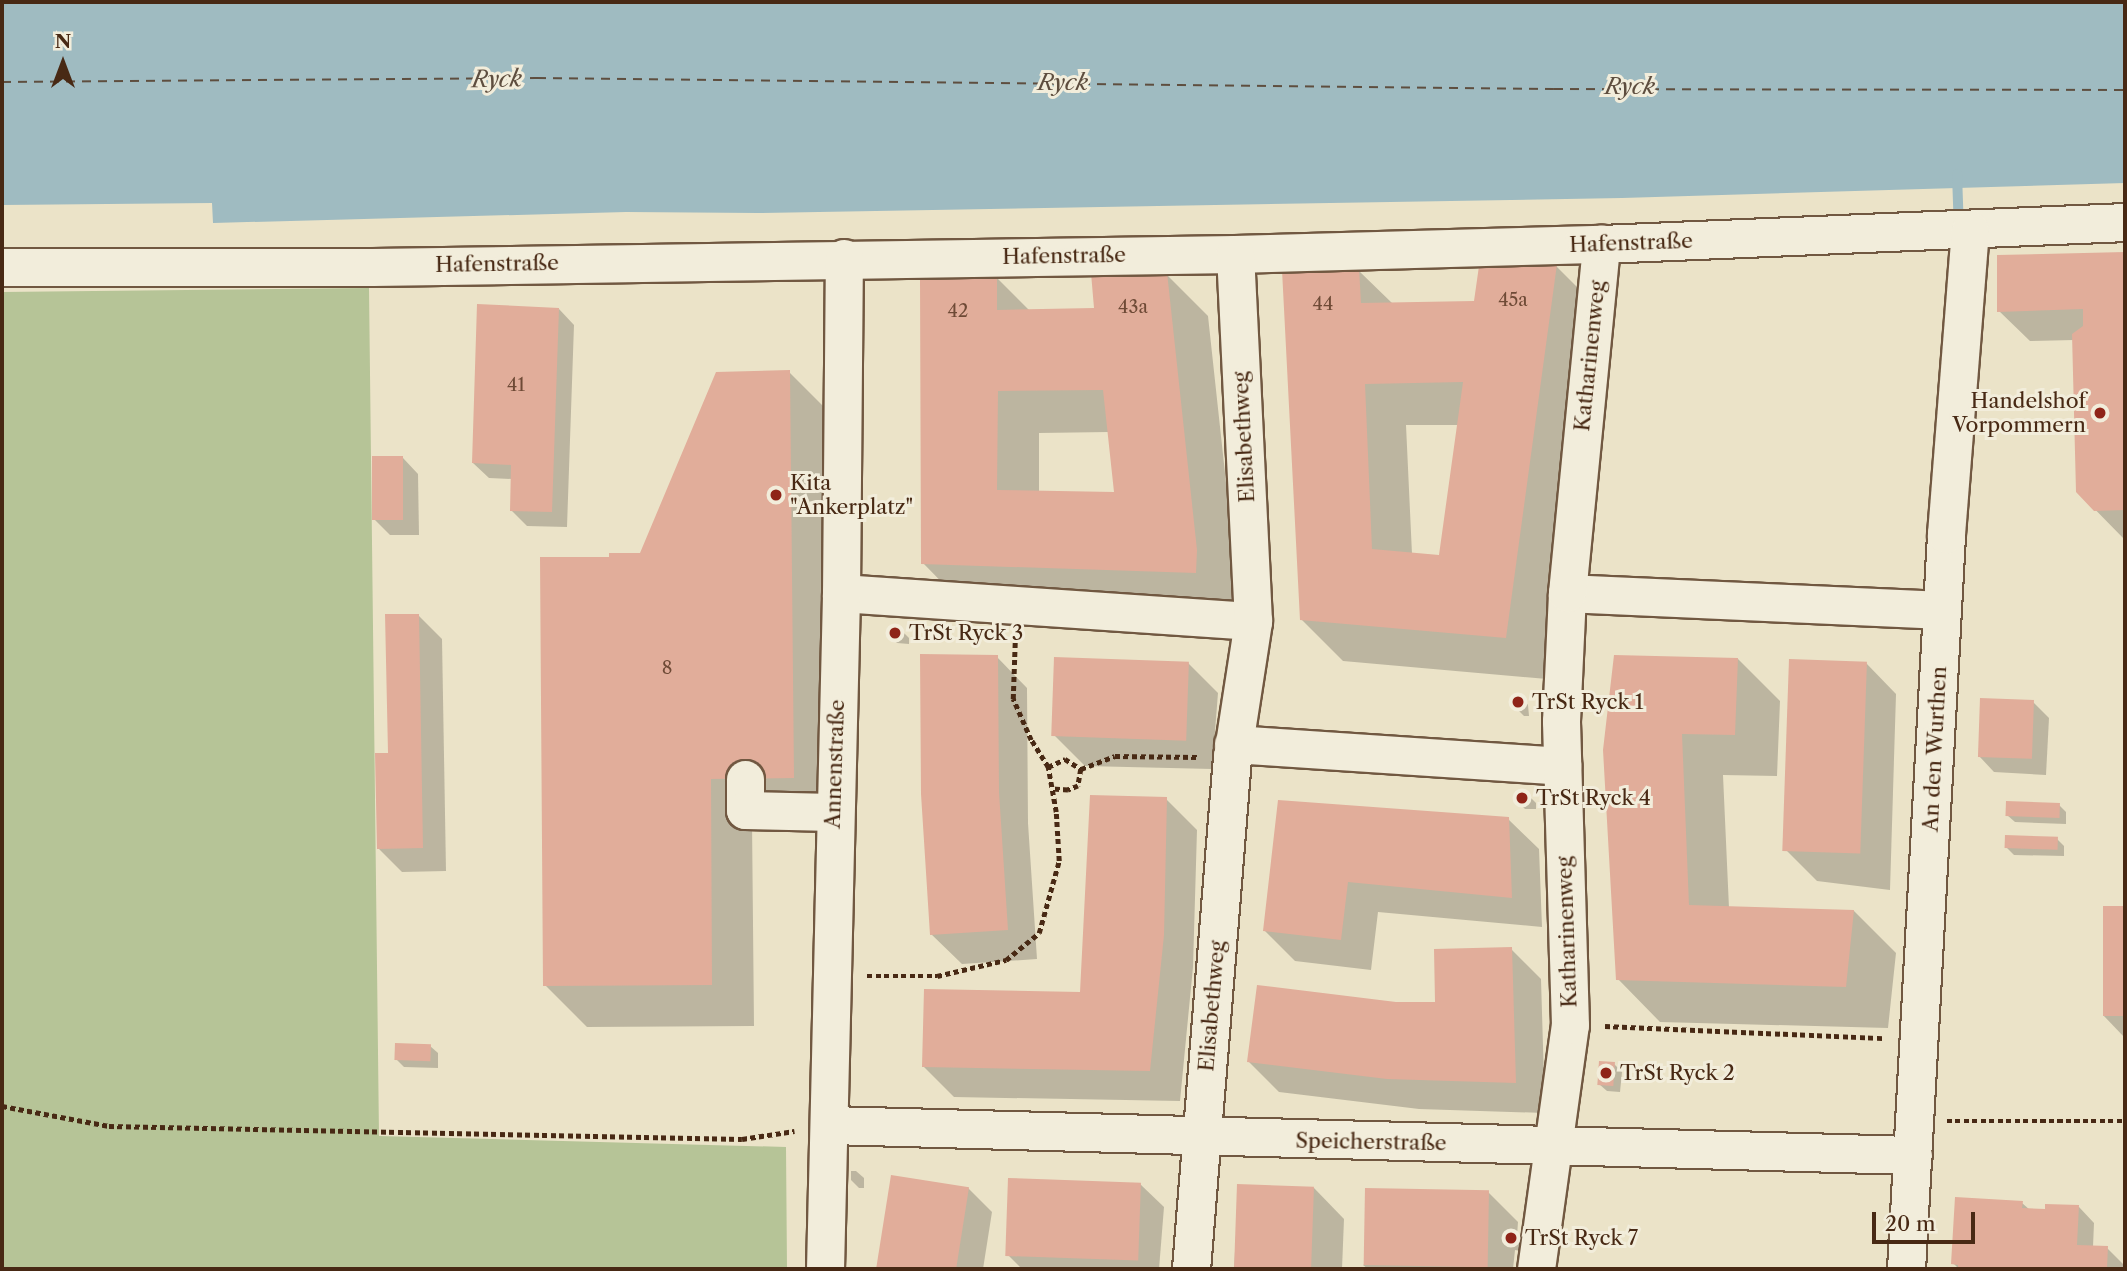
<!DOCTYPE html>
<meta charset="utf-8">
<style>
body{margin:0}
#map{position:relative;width:2127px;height:1271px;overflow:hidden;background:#ebe3c8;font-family:"Libre Caslon Text",serif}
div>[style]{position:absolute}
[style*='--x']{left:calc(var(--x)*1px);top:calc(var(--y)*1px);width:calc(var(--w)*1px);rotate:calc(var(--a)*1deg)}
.green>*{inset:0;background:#b6c497}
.water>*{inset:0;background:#9fbbc1}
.shadow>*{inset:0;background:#0003}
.stream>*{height:10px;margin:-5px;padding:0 5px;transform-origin:5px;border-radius:5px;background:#9fbbc1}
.ferry>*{height:2px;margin-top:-1px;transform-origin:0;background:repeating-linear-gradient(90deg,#5e4e3f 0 9px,transparent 0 16px)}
.building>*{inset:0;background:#e1ad9a;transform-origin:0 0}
.path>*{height:4.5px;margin-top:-2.25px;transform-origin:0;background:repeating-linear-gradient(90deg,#482914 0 5px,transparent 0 8.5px)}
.roads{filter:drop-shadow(2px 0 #715841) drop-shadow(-2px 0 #715841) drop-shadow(0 2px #715841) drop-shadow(0 -2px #715841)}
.minor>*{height:37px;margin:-18.5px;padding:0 18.5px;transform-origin:18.5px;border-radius:18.5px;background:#f2eddb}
.dots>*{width:19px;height:19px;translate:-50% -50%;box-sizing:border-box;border:4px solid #f2eddb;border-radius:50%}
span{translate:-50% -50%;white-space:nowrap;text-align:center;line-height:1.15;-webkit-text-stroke:6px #f2eddb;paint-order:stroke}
.number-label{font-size:18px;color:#6e4a36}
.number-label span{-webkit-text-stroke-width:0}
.street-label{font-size:21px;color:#482914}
.poi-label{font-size:21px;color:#482914}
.right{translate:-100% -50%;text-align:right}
.left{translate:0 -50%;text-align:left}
.water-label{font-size:23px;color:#5e4e3f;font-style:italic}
.frame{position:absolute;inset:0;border:4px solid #482914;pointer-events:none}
.north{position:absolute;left:28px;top:28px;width:70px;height:70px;-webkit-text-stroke:5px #f2eddb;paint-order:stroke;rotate:0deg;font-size:19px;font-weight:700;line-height:28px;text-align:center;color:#482914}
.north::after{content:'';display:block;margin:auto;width:24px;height:32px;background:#482914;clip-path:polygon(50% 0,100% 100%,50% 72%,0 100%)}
.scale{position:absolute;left:1872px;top:1212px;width:103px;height:32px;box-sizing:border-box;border:4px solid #482914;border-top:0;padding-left:9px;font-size:21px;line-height:24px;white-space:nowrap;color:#482914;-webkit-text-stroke:5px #f2eddb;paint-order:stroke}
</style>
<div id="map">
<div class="green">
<i style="clip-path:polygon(369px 288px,379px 1136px,786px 1147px,787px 1269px,2px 1269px,2px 292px)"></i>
</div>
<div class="water">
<i style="clip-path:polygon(2px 2px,2125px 2px,2125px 183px,1622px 198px,758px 213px,626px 212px,213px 223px,212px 203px,2px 205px)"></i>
</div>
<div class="shadow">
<i style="clip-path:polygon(2125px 254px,2125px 540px,2077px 491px,2074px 340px,2030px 341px,1999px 311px,1998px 256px)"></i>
<i style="clip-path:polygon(evenodd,1556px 266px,1598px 308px,1547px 679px,1343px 661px,1301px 619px,1358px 270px,1393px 304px,1476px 303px,1556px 266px,1406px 425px,1459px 425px,1441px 557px,1412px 554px,1406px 425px)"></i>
<i style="clip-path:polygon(evenodd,1166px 274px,1208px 316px,1238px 593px,1237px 614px,965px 606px,923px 563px,997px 278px,1030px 311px,1096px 310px,1166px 274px,1109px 432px,1116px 494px,1039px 493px,1039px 433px,1109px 432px)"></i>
<i style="clip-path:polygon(559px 309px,574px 325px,567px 527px,527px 526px,511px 510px,512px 479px,489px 478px,473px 463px)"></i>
<i style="clip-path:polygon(789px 372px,831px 414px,835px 820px,752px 820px,754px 1026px,587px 1027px,545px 985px,611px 558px,641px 555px)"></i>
<i style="clip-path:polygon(403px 458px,418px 474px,419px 535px,390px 535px,374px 519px)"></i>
<i style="clip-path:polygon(419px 616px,442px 639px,446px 871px,402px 872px,378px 848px,389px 755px)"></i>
<i style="clip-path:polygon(890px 630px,902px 631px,909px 638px,909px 644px,897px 643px,890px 636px)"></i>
<i style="clip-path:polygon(997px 657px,1027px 688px,1028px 823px,1037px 959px,962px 964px,931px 934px)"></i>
<i style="clip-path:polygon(1738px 659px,1780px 701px,1777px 776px,1723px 775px,1729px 908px,1854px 911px,1896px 953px,1888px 1028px,1660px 1022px,1618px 979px,1605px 750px)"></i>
<i style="clip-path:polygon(1188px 663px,1218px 693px,1212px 769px,1085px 766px,1055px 736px)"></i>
<i style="clip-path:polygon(1866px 663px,1896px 694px,1890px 890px,1817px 881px,1786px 850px)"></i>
<i style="clip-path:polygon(1516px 697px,1521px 697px,1528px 705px,1529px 716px,1524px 716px,1516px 708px)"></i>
<i style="clip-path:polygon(2033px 702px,2049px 718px,2046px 775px,1994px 772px,1979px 756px)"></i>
<i style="clip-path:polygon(1517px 795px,1529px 796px,1536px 803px,1536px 809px,1525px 809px,1517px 801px)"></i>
<i style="clip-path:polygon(1166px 799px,1197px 830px,1193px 967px,1180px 1101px,954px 1097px,924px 1067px,1082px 993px)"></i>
<i style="clip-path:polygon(1280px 801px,1508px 819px,1539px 849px,1542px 927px,1378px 912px,1371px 970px,1295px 961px,1265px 931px)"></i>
<i style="clip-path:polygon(2059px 805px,2066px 812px,2066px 824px,2015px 822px,2007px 815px)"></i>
<i style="clip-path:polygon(2057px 839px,2064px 846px,2064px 856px,2014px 855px,2006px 847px)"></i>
<i style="clip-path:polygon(2105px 907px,2125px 908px,2125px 1038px,2103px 1015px)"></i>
<i style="clip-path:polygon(1511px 949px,1541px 979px,1545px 1113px,1419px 1109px,1279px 1092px,1249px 1062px,1396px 1004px,1437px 1004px)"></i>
<i style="clip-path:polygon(430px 1046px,438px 1053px,438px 1068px,404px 1067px,396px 1059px)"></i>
<i style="clip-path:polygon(1614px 1064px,1622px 1072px,1620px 1092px,1607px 1091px,1599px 1084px)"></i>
<i style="clip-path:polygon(851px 1171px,856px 1171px,864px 1178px,864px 1188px,859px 1188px,851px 1180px)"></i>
<i style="clip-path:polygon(893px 1177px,968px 1188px,992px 1212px,983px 1269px,879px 1269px)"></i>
<i style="clip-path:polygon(1140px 1184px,1164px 1207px,1159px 1269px,1022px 1269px,1008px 1255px)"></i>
<i style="clip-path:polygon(1239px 1186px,1314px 1188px,1344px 1219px,1342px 1269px,1234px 1269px)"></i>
<i style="clip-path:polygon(1488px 1192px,1518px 1222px,1517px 1236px,1522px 1241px,1521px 1251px,1515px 1250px,1513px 1269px,1368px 1269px,1363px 1265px)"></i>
<i style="clip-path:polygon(2022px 1203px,2030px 1210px,2079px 1207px,2094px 1223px,2093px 1247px,2107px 1248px,2123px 1264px,2123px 1269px,1959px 1269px,1953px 1263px)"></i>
</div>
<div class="stream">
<i style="--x:1957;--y:174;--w:36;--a:88"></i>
</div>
<div class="ferry">
<i style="--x:2;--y:82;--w:535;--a:-0.43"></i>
<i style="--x:537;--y:78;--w:1017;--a:0.62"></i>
<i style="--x:1554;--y:89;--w:571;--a:0.1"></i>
</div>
<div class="building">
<i style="clip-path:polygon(2125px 252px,2125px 510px,2094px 511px,2076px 492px,2072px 334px,2083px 326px,2083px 309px,1997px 312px,1997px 255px)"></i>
<i style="clip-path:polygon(evenodd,1557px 264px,1506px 638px,1300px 620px,1282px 270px,1359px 268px,1361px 303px,1474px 301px,1479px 266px,1557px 264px,1463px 382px,1439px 555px,1372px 549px,1365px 384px,1463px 382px)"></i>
<i style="clip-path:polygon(evenodd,1167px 272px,1197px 550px,1196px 573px,921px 564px,920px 278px,997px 276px,997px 310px,1094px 308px,1091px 273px,1167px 272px,1103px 390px,1114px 492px,997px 490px,998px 391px,1103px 390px)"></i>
<i style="clip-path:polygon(477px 304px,559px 308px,552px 512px,510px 511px,511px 465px,472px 463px)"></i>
<i style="clip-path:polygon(790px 370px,794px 778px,711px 779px,712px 985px,543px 986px,540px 557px,609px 557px,609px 553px,640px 553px,716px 372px)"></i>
<i style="left:372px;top:456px;width:31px;height:64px"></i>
<i style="clip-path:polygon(385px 614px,419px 614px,423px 848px,377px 849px,375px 753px,388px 753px)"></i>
<i style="clip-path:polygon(920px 654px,998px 655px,999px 792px,1008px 930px,930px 935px,921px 794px)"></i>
<i style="clip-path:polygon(1614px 655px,1738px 658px,1735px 735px,1682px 734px,1689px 905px,1854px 910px,1846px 987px,1616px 980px,1603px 750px)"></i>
<i style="left:1054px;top:657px;width:135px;height:79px;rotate:2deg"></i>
<i style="left:1789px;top:659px;width:78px;height:192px;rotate:2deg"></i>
<i style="left:1980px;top:698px;width:54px;height:59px;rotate:2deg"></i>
<i style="clip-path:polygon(1090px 795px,1167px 797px,1164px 935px,1150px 1071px,922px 1067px,924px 989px,1080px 992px)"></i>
<i style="clip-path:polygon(1278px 800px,1509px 817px,1512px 898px,1348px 882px,1341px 940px,1263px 931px)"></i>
<i style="left:2006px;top:801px;width:54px;height:15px;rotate:2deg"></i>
<i style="left:2005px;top:835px;width:53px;height:13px;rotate:2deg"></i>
<i style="left:2103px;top:906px;width:22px;height:110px"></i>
<i style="clip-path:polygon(1512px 947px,1516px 1083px,1387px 1079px,1247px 1062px,1257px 985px,1396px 1002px,1435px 1002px,1434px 949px)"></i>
<i style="left:395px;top:1043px;width:36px;height:17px;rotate:2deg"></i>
<i style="left:1599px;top:1061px;width:16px;height:24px;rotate:4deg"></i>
<i style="left:891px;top:1175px;width:79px;height:95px;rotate:9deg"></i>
<i style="left:1008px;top:1178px;width:133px;height:78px;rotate:2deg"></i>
<i style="left:1237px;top:1184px;width:77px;height:85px;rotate:2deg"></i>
<i style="left:1365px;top:1188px;width:124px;height:77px;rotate:1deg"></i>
<i style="clip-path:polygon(1955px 1197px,2023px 1201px,2022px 1208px,2045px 1209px,2045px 1204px,2079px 1205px,2077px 1245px,2108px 1246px,2107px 1269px,1958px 1269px,1958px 1265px,1951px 1264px)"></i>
</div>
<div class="path">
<i style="--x:1048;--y:767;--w:19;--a:-25"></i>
<i style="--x:1065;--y:759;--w:19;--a:32"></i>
<i style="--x:1081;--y:769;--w:17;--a:100"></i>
<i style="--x:1078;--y:786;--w:11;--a:158"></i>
<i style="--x:1068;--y:790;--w:16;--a:-176"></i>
<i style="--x:1081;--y:769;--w:36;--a:-21"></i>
<i style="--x:1115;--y:756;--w:82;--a:0.7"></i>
<i style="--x:867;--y:976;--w:70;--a:0"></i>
<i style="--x:937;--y:976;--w:71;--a:-13.1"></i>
<i style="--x:1006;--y:960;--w:43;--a:-39.3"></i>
<i style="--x:1039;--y:933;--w:75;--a:-74.5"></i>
<i style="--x:1059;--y:861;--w:49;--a:-93.5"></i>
<i style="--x:1056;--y:812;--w:46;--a:-100.1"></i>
<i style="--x:1048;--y:767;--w:32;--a:-122"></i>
<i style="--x:1031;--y:740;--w:45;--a:-113.7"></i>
<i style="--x:1013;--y:699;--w:58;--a:-88"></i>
<i style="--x:1605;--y:1026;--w:278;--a:2.5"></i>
<i style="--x:2;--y:1106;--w:109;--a:10.6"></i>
<i style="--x:109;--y:1126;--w:633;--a:1.18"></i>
<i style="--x:742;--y:1139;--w:53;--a:-8.7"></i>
<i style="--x:1947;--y:1121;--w:178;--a:0"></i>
</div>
<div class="roads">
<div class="minor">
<i style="--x:2;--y:267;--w:370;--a:0"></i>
<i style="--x:372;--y:267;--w:863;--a:-0.86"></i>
<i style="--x:1235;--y:254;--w:366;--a:-1.6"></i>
<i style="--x:1601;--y:244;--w:524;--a:-2.4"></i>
<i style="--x:841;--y:593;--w:413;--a:3.9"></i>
<i style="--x:1567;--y:593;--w:375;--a:2.6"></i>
<i style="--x:1233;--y:744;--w:330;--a:3.8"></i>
<i style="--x:745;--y:779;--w:31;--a:90"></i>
<i style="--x:745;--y:810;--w:88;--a:1.3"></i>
<i style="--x:830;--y:1125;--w:1083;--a:1.59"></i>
<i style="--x:825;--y:1269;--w:676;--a:-88.64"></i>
<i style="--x:841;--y:593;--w:335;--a:-89.5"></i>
<i style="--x:1191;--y:1269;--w:514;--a:-85.42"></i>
<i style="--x:1232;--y:757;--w:138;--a:-81.2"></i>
<i style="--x:1253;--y:621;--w:367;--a:-92.8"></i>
<i style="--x:1536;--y:1269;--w:246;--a:-82.1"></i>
<i style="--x:1570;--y:1025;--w:304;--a:-91.7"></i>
<i style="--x:1561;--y:721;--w:128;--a:-87.3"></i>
<i style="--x:1567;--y:593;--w:351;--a:-84.4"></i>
<i style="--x:1906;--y:1269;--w:736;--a:-86.88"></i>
<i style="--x:1946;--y:534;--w:305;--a:-85.5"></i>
</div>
</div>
<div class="dots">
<i style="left:2100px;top:413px;background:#8f2418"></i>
<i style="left:776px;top:495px;background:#8f2418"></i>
<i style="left:895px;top:633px;background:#8f2418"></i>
<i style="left:1518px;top:702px;background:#8f2418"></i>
<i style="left:1522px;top:798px;background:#8f2418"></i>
<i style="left:1606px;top:1073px;background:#8f2418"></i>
<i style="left:1511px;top:1238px;background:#8f2418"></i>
</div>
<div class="number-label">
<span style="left:1513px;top:300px">45a</span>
<span style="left:1323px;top:304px">44</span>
<span style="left:1133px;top:307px">43a</span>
<span style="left:958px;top:311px">42</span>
<span style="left:516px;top:385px">41</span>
<span style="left:667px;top:668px">8</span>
</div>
<div class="street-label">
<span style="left:1631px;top:243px;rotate:-2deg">Hafenstraße</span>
<span style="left:1064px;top:256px;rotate:-1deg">Hafenstraße</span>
<span style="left:497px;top:264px;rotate:-1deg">Hafenstraße</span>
<span style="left:1590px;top:356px;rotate:-84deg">Katharinenweg</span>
<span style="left:1244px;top:437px;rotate:-93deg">Elisabethweg</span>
<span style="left:1935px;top:749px;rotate:-87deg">An den Wurthen</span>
<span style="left:835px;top:764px;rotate:-88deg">Annenstraße</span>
<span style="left:1567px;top:932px;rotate:-92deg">Katharinenweg</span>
<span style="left:1212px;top:1006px;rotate:-85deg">Elisabethweg</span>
<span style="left:1371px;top:1142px;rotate:1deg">Speicherstraße</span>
</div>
<div class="poi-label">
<span class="right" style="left:2086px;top:413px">Handelshof<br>Vorpommern</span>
<span class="left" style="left:790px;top:495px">Kita<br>"Ankerplatz"</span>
<span class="left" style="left:909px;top:633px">TrSt Ryck 3</span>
<span class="left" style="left:1532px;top:702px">TrSt Ryck 1</span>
<span class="left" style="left:1536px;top:798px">TrSt Ryck 4</span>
<span class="left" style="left:1620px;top:1073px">TrSt Ryck 2</span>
<span class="left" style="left:1525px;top:1238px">TrSt Ryck 7</span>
</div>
<div class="water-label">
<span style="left:497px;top:79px;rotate:-1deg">Ryck</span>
<span style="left:1063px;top:82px">Ryck</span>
<span style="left:1630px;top:86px">Ryck</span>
</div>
<div class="frame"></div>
<div class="north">N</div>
<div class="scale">20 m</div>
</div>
